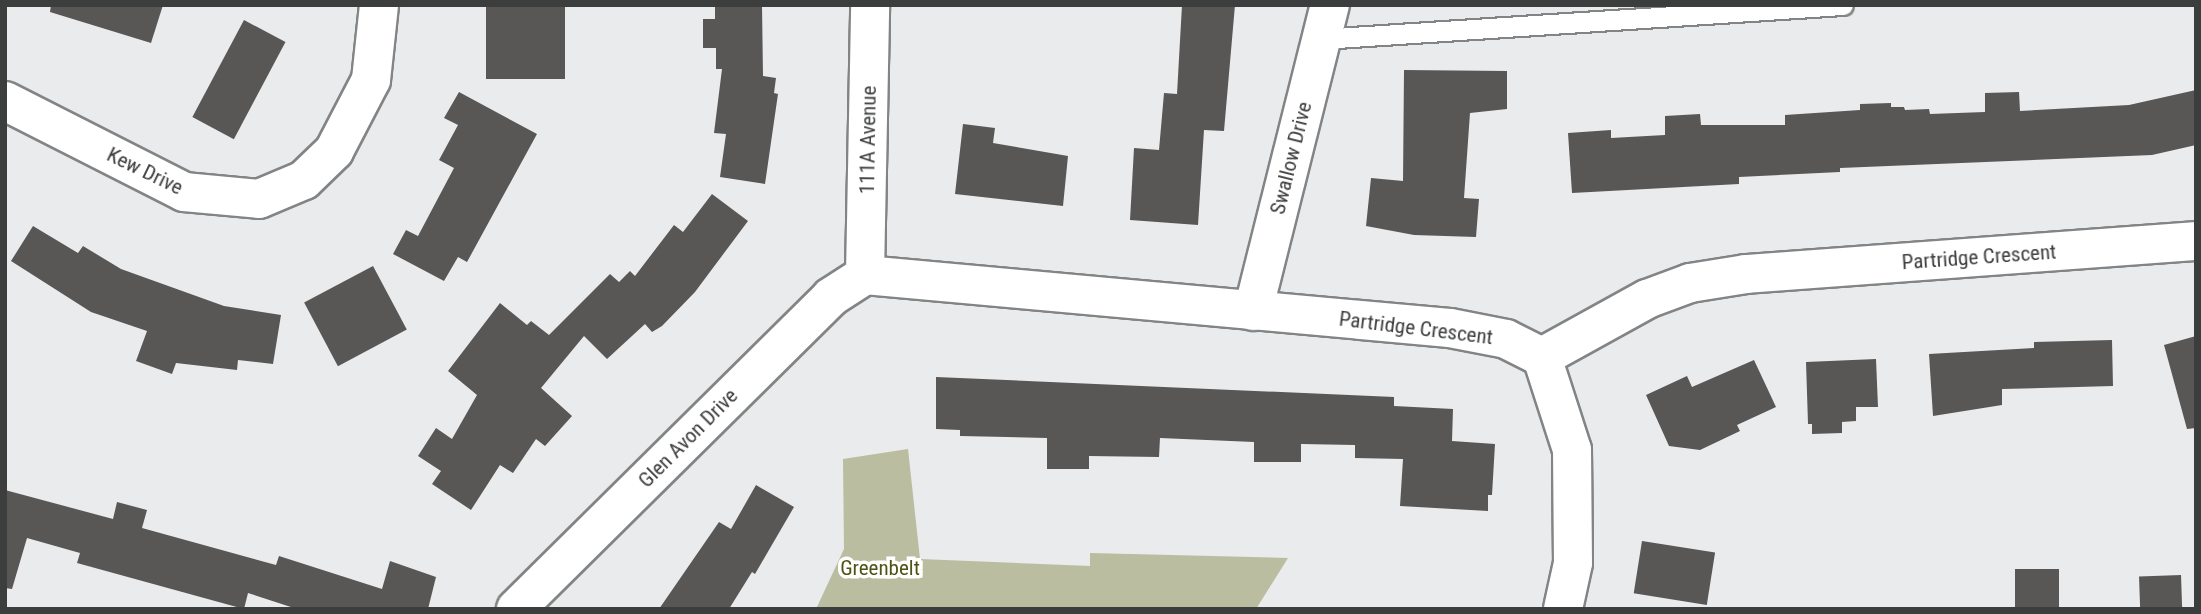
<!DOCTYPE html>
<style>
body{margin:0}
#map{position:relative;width:2201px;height:614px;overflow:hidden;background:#e9ebec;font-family:"Roboto Condensed",sans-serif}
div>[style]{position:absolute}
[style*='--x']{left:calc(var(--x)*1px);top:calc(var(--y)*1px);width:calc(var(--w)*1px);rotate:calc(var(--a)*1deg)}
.green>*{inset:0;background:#babd9f}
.building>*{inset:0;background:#595756;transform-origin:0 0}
.roads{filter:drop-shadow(2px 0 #828485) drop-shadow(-2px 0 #828485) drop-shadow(0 2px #828485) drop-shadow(0 -2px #828485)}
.service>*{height:19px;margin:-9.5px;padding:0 9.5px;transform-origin:9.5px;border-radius:9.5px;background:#fff}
.minor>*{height:38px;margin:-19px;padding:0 19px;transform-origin:19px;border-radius:19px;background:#fff}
span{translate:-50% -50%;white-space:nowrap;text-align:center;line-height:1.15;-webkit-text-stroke:7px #fff;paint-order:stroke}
.street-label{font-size:21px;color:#3c3d3d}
.park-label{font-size:21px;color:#4f5313}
.frame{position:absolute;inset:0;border:7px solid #3c3d3d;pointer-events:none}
</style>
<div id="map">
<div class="green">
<i style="clip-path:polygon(908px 449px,920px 559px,1090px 566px,1090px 553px,1288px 558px,1256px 609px,816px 609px,844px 549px,843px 459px)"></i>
</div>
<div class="building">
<i style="clip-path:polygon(51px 5px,163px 5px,151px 43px,50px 12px)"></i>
<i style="left:486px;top:5px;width:79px;height:74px"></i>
<i style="clip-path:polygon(715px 5px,762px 5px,763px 76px,776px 78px,774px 93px,778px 94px,765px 184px,720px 177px,726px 134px,714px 133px,722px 69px,716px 69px,716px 48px,703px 48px,703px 19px,715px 19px)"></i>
<i style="clip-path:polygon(1182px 5px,1235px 5px,1224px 131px,1204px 130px,1198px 225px,1130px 220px,1134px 148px,1159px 150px,1164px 93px,1177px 94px)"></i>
<i style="left:244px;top:20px;width:47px;height:110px;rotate:28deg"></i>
<i style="clip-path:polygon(1404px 70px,1507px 71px,1507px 109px,1470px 113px,1464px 198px,1479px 199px,1476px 237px,1414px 235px,1366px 226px,1371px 178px,1403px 181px)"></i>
<i style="clip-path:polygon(2196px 90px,2196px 145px,2152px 155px,1840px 168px,1840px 172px,1739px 177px,1739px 184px,1572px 193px,1568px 133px,1611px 130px,1611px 138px,1665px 135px,1665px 116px,1700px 114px,1701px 125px,1785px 125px,1785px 115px,1860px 110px,1860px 104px,1891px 103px,1891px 107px,1904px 107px,1905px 110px,1929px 109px,1930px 114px,1985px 112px,1985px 93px,2019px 92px,2020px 111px,2129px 105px)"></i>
<i style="clip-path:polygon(459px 92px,537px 134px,467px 262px,458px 257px,444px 281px,393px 254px,406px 230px,418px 236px,454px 168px,439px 160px,458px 125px,444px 118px)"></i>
<i style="clip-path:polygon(963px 124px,995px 128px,993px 143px,1068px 156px,1063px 206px,955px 194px)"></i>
<i style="clip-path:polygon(712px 194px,748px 221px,695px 292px,662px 326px,652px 332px,645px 324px,607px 359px,584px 336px,541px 388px,572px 416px,545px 446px,536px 439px,513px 473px,500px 465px,471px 510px,432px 484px,441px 471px,418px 456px,436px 428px,452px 439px,477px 395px,448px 371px,500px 303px,527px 325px,531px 321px,549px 335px,610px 274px,619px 282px,630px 271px,635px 276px,674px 225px,683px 232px)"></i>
<i style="clip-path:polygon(33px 226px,78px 253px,83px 246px,121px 269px,224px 306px,281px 315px,273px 364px,238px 360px,237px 370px,176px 363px,172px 374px,136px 361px,147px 331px,91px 312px,11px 261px)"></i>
<i style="left:373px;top:266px;width:72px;height:78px;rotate:62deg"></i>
<i style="clip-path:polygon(2196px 336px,2196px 428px,2187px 429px,2164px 345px)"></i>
<i style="clip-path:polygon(2112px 340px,2113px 386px,2002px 389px,2002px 405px,1933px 416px,1929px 354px,2034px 348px,2034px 342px)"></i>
<i style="clip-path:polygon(1876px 359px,1878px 407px,1856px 407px,1856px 421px,1842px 422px,1842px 433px,1812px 434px,1812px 424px,1808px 424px,1806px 362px)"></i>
<i style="clip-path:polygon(1754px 360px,1776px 407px,1737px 425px,1740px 431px,1700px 450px,1669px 446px,1646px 395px,1687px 376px,1692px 387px)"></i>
<i style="clip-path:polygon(936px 377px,1394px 397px,1394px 406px,1453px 409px,1452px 441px,1495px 444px,1492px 495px,1488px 495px,1488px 511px,1400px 506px,1403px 459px,1355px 458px,1355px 445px,1301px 444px,1301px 462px,1254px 462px,1254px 442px,1160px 438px,1159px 457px,1089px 456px,1089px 469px,1047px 469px,1047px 438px,960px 436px,960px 430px,936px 429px)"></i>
<i style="clip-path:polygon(756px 485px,794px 507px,755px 574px,752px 572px,729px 609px,659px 609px,719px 522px,731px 529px)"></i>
<i style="clip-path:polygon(5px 490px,113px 519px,117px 502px,147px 510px,142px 528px,276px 565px,279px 556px,382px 589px,390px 561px,436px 577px,428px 609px,297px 609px,248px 593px,244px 609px,77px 563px,80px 553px,27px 538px,12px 589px,5px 588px)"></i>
<i style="left:1642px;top:541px;width:74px;height:53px;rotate:9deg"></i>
<i style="left:2015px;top:569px;width:44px;height:40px"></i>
<i style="left:2181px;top:575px;width:34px;height:42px;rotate:88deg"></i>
</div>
<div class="roads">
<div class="service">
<i style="--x:1321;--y:39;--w:523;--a:-3.73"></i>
</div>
<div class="minor">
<i style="--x:5;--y:101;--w:201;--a:26.9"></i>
<i style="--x:184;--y:192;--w:75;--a:5.3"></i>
<i style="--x:259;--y:199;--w:49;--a:-22.9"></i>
<i style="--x:304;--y:180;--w:42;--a:-44"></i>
<i style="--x:334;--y:151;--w:80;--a:-62.5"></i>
<i style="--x:371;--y:80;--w:75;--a:-83.9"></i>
<i style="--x:865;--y:275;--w:587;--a:5.18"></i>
<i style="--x:1450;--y:328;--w:57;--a:11.1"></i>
<i style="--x:1506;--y:339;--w:40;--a:26.6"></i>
<i style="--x:865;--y:275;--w:270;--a:-88.9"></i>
<i style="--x:1253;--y:311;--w:316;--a:-75.9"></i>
<i style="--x:1542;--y:357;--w:120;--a:-28.9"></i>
<i style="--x:1647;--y:299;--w:46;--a:-20.4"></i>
<i style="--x:1690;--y:283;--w:57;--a:-9.1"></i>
<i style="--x:1746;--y:274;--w:451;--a:-4.2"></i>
<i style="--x:1542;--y:357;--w:98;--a:72.1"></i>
<i style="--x:1572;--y:450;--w:113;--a:89.5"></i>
<i style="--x:1573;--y:563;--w:47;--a:102.3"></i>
<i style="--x:516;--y:609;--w:443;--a:-44.7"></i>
<i style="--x:831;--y:297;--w:40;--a:-32.9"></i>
</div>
</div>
<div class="street-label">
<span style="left:868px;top:140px;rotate:-89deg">111A Avenue</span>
<span style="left:1291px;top:158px;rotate:-76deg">Swallow Drive</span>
<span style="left:145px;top:171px;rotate:26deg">Kew Drive</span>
<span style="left:1979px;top:257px;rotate:-4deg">Partridge Crescent</span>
<span style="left:1416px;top:328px;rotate:7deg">Partridge Crescent</span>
<span style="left:688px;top:438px;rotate:-45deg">Glen Avon Drive</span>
</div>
<div class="park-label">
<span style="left:880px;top:568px">Greenbelt</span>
</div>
<div class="frame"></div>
</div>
